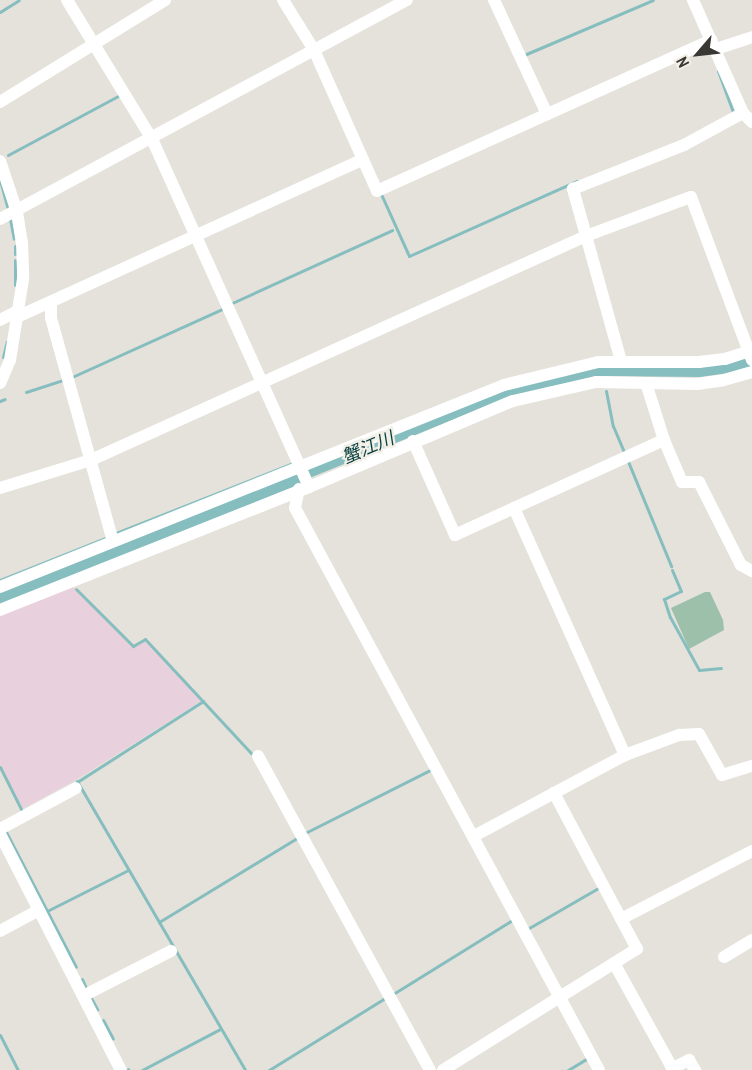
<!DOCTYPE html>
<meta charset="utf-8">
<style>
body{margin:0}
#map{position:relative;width:752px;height:1070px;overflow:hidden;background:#e4e2da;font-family:"Archivo Narrow","Noto Sans JP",sans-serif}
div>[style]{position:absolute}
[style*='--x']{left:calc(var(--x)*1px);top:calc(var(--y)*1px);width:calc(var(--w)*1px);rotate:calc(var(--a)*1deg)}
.industrial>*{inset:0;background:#e8d1dc}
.green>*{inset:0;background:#9dc0aa}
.water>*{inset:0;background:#86bebf}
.stream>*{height:3px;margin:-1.5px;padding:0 1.5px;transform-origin:1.5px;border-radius:1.5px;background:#86bebf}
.street>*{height:12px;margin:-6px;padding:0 6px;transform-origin:6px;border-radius:6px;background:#fff}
span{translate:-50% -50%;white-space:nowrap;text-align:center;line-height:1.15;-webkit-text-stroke:4.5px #f2efe7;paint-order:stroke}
.water-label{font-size:18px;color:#063d3e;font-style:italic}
.north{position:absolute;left:668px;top:24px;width:60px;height:60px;-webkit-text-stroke:4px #f2efe7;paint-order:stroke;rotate:242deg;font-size:16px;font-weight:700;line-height:24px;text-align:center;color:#393835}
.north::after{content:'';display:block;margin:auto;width:21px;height:27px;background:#393835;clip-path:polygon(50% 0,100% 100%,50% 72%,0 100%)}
</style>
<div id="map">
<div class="industrial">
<i style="clip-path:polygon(71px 585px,132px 647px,145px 640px,201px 701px,76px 780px,22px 809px,0 764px,0 615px)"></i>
</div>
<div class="green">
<i style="clip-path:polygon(705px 592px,710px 592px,723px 620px,724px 630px,689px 649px,671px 608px)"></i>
</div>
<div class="water">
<i style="clip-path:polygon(752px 354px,752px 366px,729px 373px,700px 377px,601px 376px,511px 396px,312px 477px,303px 484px,0 606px,0 591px,506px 387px,599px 366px)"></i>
</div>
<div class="stream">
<i style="--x:0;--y:12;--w:22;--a:-32"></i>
<i style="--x:524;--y:55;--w:140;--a:-23.1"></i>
<i style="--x:718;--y:71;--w:44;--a:69.9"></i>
<i style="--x:8;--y:155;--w:127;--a:-28.2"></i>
<i style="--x:0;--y:180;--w:31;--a:75"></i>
<i style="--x:381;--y:194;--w:68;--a:65.7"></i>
<i style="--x:409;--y:256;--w:184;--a:-24.1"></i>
<i style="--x:10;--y:219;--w:20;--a:79"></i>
<i style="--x:15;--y:246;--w:8;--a:90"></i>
<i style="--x:15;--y:260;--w:25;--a:90"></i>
<i style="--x:232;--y:303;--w:176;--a:-24.5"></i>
<i style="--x:3;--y:357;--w:16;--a:-76"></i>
<i style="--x:72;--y:377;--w:167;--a:-24.4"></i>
<i style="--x:606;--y:391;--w:36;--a:79"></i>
<i style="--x:613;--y:426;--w:30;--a:67"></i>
<i style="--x:26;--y:392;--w:40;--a:-18"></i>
<i style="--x:0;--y:401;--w:5;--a:-22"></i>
<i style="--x:627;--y:459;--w:116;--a:67.6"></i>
<i style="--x:116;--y:533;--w:190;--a:-21.6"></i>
<i style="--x:672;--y:570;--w:23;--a:67"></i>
<i style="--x:681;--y:591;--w:19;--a:155"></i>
<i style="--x:664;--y:599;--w:19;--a:72"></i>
<i style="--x:670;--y:617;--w:60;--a:61.3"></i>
<i style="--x:699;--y:670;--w:22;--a:-5"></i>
<i style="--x:0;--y:580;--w:113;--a:-21.8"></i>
<i style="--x:76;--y:589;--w:81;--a:45"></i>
<i style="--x:133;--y:646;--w:14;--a:-30"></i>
<i style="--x:145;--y:639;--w:156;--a:47.1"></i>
<i style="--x:0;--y:767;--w:49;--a:63.4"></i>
<i style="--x:77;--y:781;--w:334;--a:59.8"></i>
<i style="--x:77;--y:782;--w:150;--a:-32.7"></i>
<i style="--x:5;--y:830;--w:154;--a:62.6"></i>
<i style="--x:305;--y:833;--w:142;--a:-26.7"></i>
<i style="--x:47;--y:911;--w:91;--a:-26.8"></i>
<i style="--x:159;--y:922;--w:162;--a:-31.3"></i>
<i style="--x:529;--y:928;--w:82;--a:-30"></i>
<i style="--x:82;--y:979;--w:10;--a:66"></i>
<i style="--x:393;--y:994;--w:142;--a:-31.8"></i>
<i style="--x:91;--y:998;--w:13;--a:61"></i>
<i style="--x:103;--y:1020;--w:21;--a:62"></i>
<i style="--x:0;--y:1035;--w:39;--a:63"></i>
<i style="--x:128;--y:1069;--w:1;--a:90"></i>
<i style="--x:142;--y:1070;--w:88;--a:-27.7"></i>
<i style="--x:269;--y:1070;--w:137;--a:-31.8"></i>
<i style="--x:568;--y:1070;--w:23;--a:-31"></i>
</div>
<div class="street">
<i style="--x:67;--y:0;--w:163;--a:58.6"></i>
<i style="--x:152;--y:139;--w:382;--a:65.7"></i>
<i style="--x:283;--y:0;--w:59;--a:58.2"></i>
<i style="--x:314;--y:50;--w:154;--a:65.9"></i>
<i style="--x:377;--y:191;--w:367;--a:-24.3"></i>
<i style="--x:494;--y:0;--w:126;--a:65.1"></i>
<i style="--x:716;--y:49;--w:38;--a:-18"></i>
<i style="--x:0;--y:102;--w:194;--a:-31.7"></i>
<i style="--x:743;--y:113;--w:13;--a:45"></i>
<i style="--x:0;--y:161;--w:54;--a:71.6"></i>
<i style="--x:17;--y:212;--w:30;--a:81"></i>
<i style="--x:22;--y:242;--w:37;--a:88"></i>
<i style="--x:23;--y:279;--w:82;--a:99.1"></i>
<i style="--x:10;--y:360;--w:25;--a:113"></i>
<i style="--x:0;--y:219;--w:462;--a:-28.3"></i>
<i style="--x:51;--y:303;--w:15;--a:90"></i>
<i style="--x:51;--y:318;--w:231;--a:74.5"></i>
<i style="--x:17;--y:317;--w:380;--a:-24.5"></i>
<i style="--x:0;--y:320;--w:20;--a:-27"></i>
<i style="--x:621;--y:361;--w:179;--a:-105.6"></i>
<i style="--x:573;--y:189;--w:119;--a:-21.6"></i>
<i style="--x:684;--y:145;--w:67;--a:-28.5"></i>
<i style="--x:743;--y:113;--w:124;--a:-113.9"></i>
<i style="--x:646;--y:383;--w:60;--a:72.5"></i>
<i style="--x:664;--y:440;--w:46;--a:66.8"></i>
<i style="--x:682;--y:482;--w:17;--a:0"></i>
<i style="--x:699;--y:482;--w:93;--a:63.2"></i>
<i style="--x:741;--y:565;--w:13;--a:29"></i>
<i style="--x:413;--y:441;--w:103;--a:65.9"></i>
<i style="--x:455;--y:535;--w:65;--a:-24.6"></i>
<i style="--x:514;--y:508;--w:271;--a:65.8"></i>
<i style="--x:0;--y:488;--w:95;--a:-17.1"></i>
<i style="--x:91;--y:460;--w:543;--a:-24.35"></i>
<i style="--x:586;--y:236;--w:112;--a:-20.4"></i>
<i style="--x:691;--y:197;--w:174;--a:69.5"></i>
<i style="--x:299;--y:489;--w:19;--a:102"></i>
<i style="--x:295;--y:508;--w:639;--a:61.59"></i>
<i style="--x:514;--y:508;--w:165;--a:-24.4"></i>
<i style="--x:0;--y:587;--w:543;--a:-21.84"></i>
<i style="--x:504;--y:385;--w:97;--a:-13.7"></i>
<i style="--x:598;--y:362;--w:101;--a:0"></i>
<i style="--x:699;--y:362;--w:26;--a:-7"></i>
<i style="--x:725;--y:359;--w:28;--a:-18"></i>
<i style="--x:0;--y:610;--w:333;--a:-21.7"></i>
<i style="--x:309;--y:487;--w:221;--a:-22.9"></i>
<i style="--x:513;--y:401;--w:85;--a:-12.9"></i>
<i style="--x:596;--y:382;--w:101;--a:1.1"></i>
<i style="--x:697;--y:384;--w:27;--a:-8"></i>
<i style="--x:724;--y:380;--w:29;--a:-16"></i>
<i style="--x:258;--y:756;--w:358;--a:61.3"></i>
<i style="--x:0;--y:829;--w:86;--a:-28.3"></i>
<i style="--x:0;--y:834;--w:265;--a:62.9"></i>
<i style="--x:474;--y:836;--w:171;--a:-28.2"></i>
<i style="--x:625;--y:755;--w:58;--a:-20.3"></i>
<i style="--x:679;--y:735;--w:20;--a:-3"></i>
<i style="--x:699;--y:734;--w:47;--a:60.7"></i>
<i style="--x:722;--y:775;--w:31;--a:-17"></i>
<i style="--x:621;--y:919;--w:148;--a:-27.4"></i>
<i style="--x:0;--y:931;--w:44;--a:-28.3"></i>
<i style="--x:724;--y:957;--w:33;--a:-31"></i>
<i style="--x:614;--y:963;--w:118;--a:61"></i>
<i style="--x:671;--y:1066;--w:4;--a:14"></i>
<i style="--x:675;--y:1067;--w:16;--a:-27"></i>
<i style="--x:689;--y:1060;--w:12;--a:59"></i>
<i style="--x:83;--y:996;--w:99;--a:-27.1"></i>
<i style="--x:443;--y:1070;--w:229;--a:-32"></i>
<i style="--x:637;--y:949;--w:177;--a:-118"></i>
</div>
<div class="water-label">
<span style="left:368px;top:448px;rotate:-23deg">蟹江川</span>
</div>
<div class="north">N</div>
</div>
